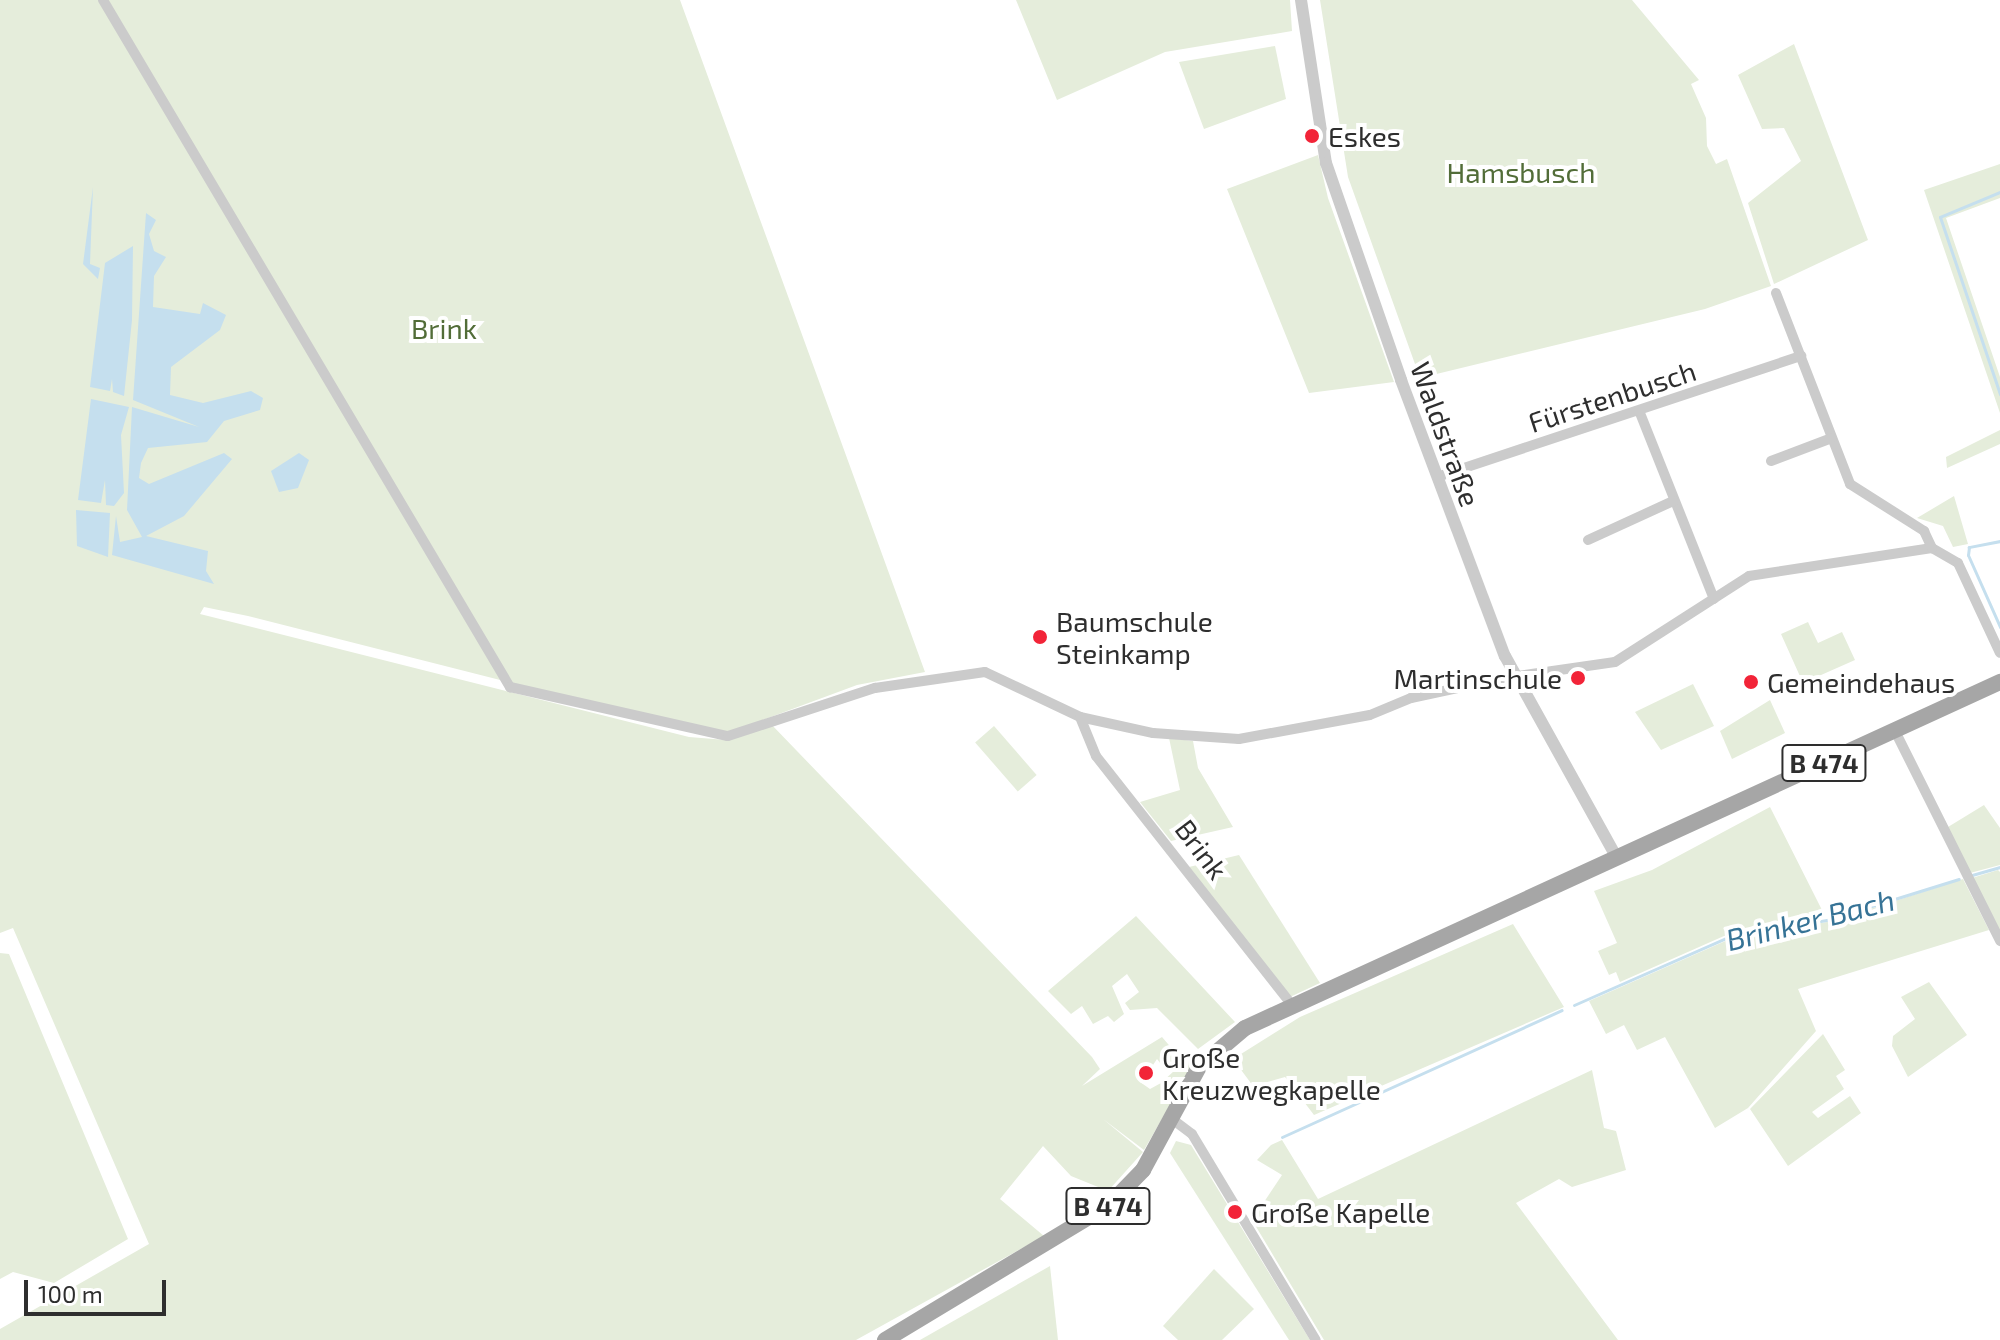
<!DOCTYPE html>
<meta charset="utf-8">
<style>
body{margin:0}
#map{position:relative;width:2000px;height:1340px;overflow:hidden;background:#fff;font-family:"Exo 2",sans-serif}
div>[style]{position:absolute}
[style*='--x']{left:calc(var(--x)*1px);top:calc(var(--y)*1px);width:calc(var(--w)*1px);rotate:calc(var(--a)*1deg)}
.green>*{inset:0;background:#e5eddb;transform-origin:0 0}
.water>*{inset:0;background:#c5dfee}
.stream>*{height:3px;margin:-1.5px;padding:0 1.5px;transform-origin:1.5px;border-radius:1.5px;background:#c5dfee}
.minor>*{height:10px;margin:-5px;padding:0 5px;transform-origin:5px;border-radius:5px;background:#cbcbcb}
.tertiary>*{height:12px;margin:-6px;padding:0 6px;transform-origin:6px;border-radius:6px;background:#cbcbcb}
.primary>*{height:16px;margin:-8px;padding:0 8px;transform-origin:8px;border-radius:8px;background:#a6a6a6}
.dots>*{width:22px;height:22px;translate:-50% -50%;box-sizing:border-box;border:4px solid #fff;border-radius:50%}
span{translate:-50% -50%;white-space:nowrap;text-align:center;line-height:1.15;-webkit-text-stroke:8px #fff;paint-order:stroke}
.shield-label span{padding:2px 6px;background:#fff;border:2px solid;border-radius:6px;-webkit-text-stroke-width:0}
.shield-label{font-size:26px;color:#2e2e2e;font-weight:700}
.poi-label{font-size:28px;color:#2e2e2e}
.left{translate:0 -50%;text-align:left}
.right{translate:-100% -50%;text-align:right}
.park-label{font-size:28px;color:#526d38}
.street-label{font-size:28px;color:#2e2e2e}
.water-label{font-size:30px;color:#367396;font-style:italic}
.scale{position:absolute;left:24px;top:1280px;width:142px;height:36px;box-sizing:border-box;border:4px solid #2e2e2e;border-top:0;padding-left:10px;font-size:24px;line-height:28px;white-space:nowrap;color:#2e2e2e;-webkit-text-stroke:6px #fff;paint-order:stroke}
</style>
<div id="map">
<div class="green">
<i style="clip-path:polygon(0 0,680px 0,925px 672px,857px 685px,720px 736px,248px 616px,204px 607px,200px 614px,689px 737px,726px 740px,770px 723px,1092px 1057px,1100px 1069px,1082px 1086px,1162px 1037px,1180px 1058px,1164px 1068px,1157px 1059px,1151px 1068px,1138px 1067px,1140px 1082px,1150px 1089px,1161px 1083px,1188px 1058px,1193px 1065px,1144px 1150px,1103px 1119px,1143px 1152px,1108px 1191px,1071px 1176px,1043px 1146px,1000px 1199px,1044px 1236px,856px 1340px,0 1340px,0 1329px,149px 1244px,13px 928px,0 933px)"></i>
<i style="clip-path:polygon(1016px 0,1290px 0,1292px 31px,1165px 52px,1057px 100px)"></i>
<i style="clip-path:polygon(1320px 0,1632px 0,1699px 80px,1691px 84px,1706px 118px,1707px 146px,1716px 164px,1727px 159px,1771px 286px,1705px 309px,1420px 378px,1348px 177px)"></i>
<i style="clip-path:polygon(1794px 44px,1868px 240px,1774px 284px,1748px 203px,1801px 161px,1784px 128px,1762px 129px,1738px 75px)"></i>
<i style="clip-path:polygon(1275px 46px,1286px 99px,1204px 129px,1179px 62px)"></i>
<i style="clip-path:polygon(1318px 155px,1328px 198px,1394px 382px,1309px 393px,1227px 189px)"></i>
<i style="clip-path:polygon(2000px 164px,2000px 198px,1946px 218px,2000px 377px,2000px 413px,1924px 190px)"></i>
<i style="clip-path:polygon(2000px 430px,2000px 444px,1947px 468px,1946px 457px)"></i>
<i style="clip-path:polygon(1954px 496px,1968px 544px,1953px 547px,1943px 526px,1917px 518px)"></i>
<i style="clip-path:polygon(1808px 622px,1818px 643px,1842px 632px,1855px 660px,1803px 683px,1781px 634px)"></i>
<i style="clip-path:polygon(1693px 684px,1714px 726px,1661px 750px,1635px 712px)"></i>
<i style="clip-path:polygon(1770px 700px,1785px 733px,1732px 759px,1720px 731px)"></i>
<i style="left:994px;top:726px;width:65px;height:25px;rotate:49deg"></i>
<i style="clip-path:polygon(1169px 738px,1193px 741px,1198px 768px,1233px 827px,1171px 841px,1140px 802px,1180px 790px)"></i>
<i style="clip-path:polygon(1984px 805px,2000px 828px,2000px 865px,1970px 873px,1948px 827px)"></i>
<i style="clip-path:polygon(1770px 807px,1825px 916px,1724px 936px,1620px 982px,1616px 972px,1609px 975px,1598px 951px,1617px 943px,1594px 891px,1652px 870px)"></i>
<i style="clip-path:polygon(1239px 855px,1320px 983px,1290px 997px,1189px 867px)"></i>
<i style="clip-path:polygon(1998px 870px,2000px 872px,2000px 933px,1972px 878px)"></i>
<i style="clip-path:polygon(1963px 879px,1989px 930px,1798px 989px,1816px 1031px,1748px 1108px,1715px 1128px,1665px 1037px,1637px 1050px,1624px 1025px,1606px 1034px,1589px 1001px,1730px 939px,1833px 921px)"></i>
<i style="clip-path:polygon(1136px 916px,1235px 1022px,1198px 1049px,1157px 1008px,1130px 1010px,1125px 1003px,1139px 992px,1127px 974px,1112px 986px,1124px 1014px,1114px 1022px,1108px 1016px,1093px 1024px,1082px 1006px,1071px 1014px,1048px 991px)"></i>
<i style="clip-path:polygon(1513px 924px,1564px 1007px,1314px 1115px,1285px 1077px,1253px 1086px,1233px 1059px,1300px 1017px)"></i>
<i style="clip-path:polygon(0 953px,9px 954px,128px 1239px,54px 1283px,13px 1272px,0 1279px)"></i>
<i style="clip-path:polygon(1929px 982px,1967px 1035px,1908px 1077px,1892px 1046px,1893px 1036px,1915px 1019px,1901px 997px)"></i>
<i style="clip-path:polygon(1823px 1034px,1845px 1070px,1836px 1076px,1844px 1089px,1812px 1112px,1818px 1118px,1850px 1096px,1861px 1113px,1788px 1166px,1750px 1109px)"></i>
<i style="clip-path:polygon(1592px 1070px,1604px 1128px,1616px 1131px,1626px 1170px,1572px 1187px,1559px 1179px,1516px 1203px,1618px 1340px,1324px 1340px,1252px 1220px,1282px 1175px,1257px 1160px,1271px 1145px,1282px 1140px,1318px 1199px)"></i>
<i style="clip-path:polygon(1176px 1141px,1191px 1145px,1310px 1340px,1289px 1340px,1170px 1153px)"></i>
<i style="clip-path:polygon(1050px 1266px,1058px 1340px,920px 1340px)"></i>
<i style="clip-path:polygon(1214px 1269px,1254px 1309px,1222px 1340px,1178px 1340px,1163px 1326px)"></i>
</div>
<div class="water">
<i style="clip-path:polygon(93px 187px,90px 264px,100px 268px,98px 279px,83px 264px)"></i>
<i style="clip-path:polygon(146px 213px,156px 220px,149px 234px,154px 251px,166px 257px,154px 276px,153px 307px,200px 314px,203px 303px,226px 315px,220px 330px,171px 367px,170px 395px,203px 403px,251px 391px,263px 398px,260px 410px,224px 421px,207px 442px,148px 448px,141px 463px,139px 478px,149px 484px,224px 453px,232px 459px,184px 516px,146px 536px,208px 551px,206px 571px,214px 584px,112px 555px,116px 516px,120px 542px,142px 537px,127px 510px,132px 407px,199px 427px,133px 400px)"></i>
<i style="clip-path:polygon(133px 246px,132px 320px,124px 396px,113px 392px,112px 379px,110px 391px,90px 387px,105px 263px)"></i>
<i style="clip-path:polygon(91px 399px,129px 407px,121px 435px,124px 493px,114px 506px,106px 505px,105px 480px,101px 503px,78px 500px)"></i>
<i style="clip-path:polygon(299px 453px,309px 460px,298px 488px,279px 492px,271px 471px)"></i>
<i style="clip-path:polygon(76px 510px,110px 513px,108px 557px,77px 546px)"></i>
</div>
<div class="stream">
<i style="--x:2000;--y:192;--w:65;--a:157.4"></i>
<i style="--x:1940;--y:217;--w:187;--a:71.3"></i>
<i style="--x:2000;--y:541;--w:32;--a:169"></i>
<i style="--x:1969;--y:547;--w:8;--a:97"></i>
<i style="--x:1968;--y:555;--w:79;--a:66"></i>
<i style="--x:1972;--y:875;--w:29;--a:-16"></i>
<i style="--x:1574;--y:1005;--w:174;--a:-23.8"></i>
<i style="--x:1733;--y:935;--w:95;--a:-9.1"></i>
<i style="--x:1827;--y:920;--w:138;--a:-17.3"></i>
<i style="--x:1282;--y:1137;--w:307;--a:-24.4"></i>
</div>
<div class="minor">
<i style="--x:103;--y:0;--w:799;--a:59.36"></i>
<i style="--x:510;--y:687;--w:223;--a:12.7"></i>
<i style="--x:728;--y:736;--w:155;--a:-18.1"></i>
<i style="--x:875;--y:688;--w:111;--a:-8.3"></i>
<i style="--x:985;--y:672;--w:105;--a:25.3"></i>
<i style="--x:1080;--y:717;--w:75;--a:12.4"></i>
<i style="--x:1153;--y:733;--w:86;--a:4"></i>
<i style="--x:1239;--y:739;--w:133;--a:-10.4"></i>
<i style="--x:1370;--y:715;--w:44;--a:-22.5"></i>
<i style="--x:1411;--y:698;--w:95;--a:-12.1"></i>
<i style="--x:1504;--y:678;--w:112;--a:-8.2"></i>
<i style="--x:1615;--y:662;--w:159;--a:-32.7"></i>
<i style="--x:1749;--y:576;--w:185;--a:-8.7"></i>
<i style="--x:1932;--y:548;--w:30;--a:30"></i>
<i style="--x:1958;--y:563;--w:99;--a:65"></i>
<i style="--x:1776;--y:293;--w:205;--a:68.8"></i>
<i style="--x:1850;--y:484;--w:88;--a:32.4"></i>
<i style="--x:1924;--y:531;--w:19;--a:65"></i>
<i style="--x:1640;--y:413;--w:200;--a:68.3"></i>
<i style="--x:1771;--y:461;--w:65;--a:-20.7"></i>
<i style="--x:1437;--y:477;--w:384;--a:-18.4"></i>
<i style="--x:1588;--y:540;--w:94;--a:-24.6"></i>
<i style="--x:1080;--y:717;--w:42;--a:67.7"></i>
<i style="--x:1096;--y:756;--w:318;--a:51.8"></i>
<i style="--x:1895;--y:731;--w:235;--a:63.4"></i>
<i style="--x:1172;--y:1119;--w:25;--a:37"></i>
<i style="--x:1192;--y:1134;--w:240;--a:59"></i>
</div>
<div class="tertiary">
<i style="--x:1301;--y:0;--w:165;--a:81.3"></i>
<i style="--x:1326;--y:163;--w:230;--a:70.9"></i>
<i style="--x:1401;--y:380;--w:295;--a:69.4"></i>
<i style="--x:1505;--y:656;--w:231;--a:61"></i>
</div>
<div class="primary">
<i style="--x:885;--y:1340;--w:262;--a:-31.1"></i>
<i style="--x:1109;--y:1205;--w:49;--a:-45.8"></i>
<i style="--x:1143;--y:1170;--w:117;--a:-61.5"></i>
<i style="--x:1199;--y:1067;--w:60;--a:-40.3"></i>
<i style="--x:1245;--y:1028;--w:831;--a:-24.62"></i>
</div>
<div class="dots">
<i style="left:1312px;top:136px;background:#f22438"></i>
<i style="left:1040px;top:637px;background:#f22438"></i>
<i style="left:1578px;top:678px;background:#f22438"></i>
<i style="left:1751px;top:682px;background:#f22438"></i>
<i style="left:1146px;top:1073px;background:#f22438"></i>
<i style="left:1235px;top:1212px;background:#f22438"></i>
</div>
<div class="shield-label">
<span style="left:1824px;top:763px">B 474</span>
<span style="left:1108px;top:1206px">B 474</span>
</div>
<div class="poi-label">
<span class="left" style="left:1328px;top:136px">Eskes</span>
<span class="left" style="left:1056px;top:637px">Baumschule<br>Steinkamp</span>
<span class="right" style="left:1562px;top:678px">Martinschule</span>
<span class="left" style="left:1767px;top:682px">Gemeindehaus</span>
<span class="left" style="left:1162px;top:1073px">Große<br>Kreuzwegkapelle</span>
<span class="left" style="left:1251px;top:1212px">Große Kapelle</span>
</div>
<div class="park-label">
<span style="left:1521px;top:172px">Hamsbusch</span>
<span style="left:444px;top:328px">Brink</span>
</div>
<div class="street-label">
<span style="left:1612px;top:396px;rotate:-18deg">Fürstenbusch</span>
<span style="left:1446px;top:434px;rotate:70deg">Waldstraße</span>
<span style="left:1202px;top:849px;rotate:53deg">Brink</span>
</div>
<div class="water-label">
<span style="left:1810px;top:919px;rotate:-14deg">Brinker Bach</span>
</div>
<div class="scale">100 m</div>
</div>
